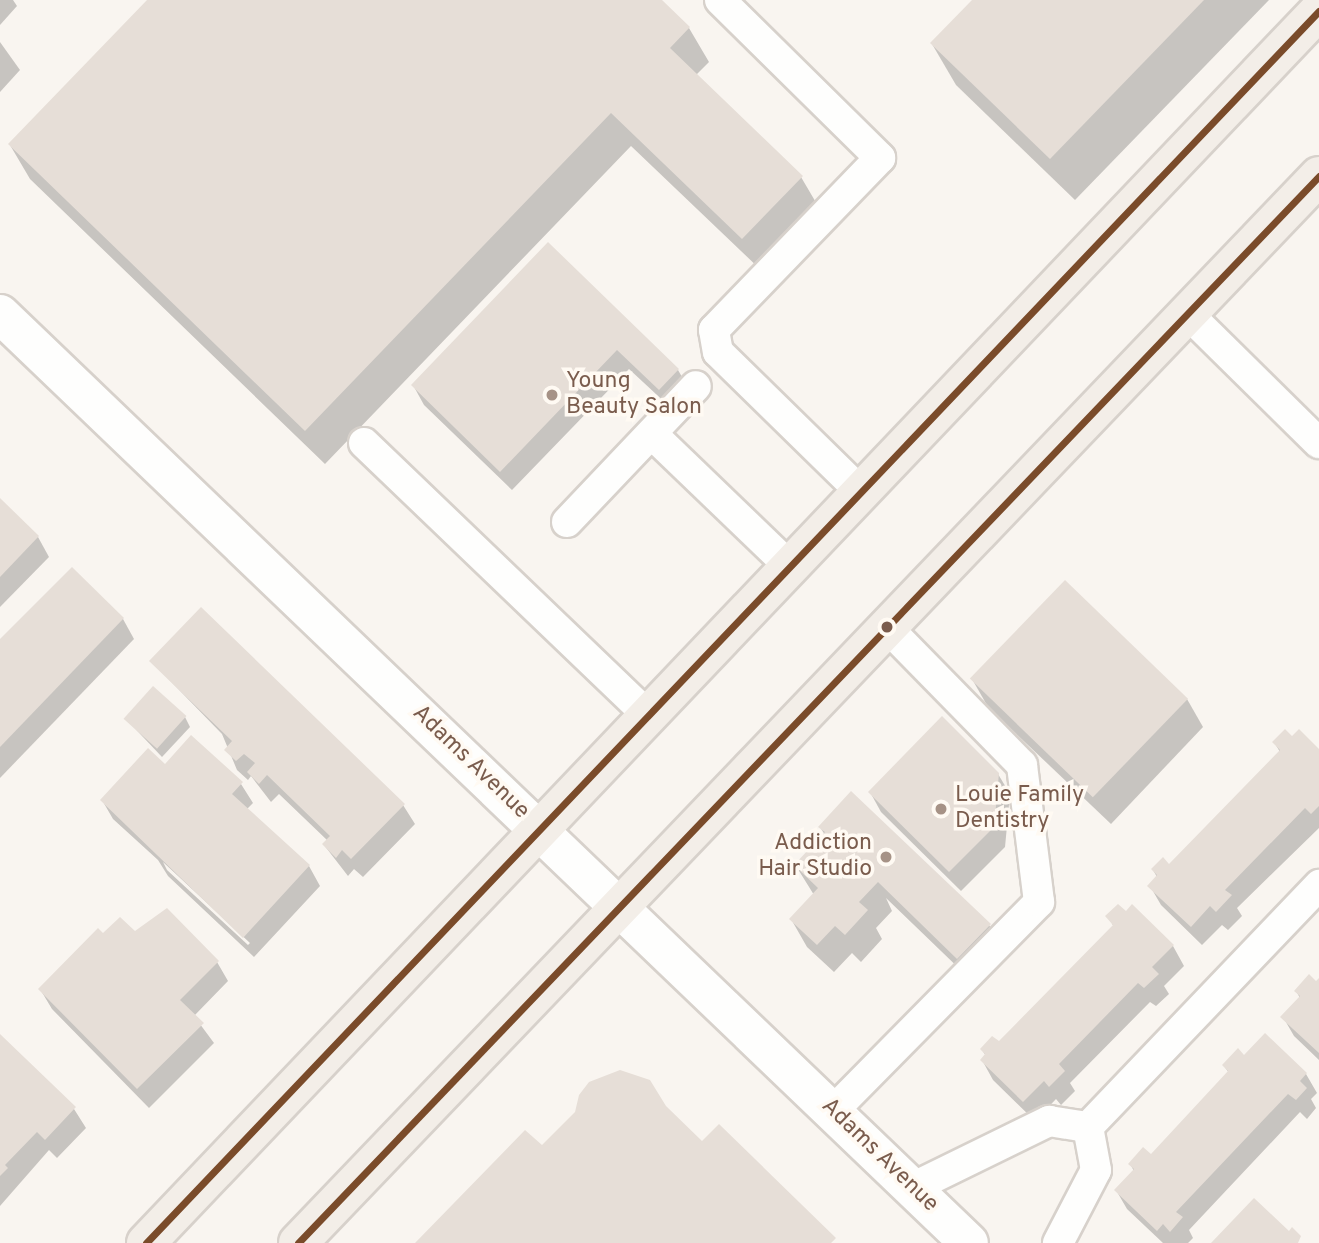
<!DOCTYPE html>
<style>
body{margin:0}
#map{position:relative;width:1319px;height:1243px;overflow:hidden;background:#f9f5f0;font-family:Overpass,sans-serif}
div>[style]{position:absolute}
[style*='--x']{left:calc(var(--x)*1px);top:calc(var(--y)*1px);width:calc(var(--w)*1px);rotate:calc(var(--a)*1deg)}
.shadow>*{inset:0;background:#0003}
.building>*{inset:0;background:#e6ded7;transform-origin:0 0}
.roads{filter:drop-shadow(2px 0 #d7d1cb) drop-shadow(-2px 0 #d7d1cb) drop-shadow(0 2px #d7d1cb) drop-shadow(0 -2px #d7d1cb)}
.lane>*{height:30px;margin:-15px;padding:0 15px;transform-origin:15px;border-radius:15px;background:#fefefd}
.street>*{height:38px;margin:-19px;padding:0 19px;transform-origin:19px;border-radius:19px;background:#fefefd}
.primary>*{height:38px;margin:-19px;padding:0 19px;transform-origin:19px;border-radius:19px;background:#f3eee8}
.bus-1>*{height:7px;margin:-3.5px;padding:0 3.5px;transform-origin:3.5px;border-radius:3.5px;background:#7a4b2a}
.dots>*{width:19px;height:19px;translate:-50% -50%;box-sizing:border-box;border:4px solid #fffaf3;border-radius:50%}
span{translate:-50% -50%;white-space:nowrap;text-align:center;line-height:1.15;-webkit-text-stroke:7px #fffaf3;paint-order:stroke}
.poi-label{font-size:23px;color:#7a5c4d}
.left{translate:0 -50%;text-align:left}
.right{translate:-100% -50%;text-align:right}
.street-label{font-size:23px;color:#7a5c4d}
</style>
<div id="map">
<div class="shadow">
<i style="clip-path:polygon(0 0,13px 0,17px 6px,0 25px)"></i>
<i style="clip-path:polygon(149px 0,660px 0,689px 28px,709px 62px,696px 75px,801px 177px,821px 211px,763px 272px,631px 146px,325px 464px,30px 179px,10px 145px)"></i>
<i style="clip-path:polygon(975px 0,1269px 0,1075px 200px,956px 85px,932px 44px)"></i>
<i style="clip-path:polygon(0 42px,20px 70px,0 92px)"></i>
<i style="clip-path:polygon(548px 245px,678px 370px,689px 389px,671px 408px,629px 369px,512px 490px,424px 405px,413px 385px)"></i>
<i style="clip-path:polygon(0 501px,38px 537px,49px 557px,0 607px)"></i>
<i style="clip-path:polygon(72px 569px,123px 619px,134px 639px,0 778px,0 642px)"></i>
<i style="clip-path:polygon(151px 661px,403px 805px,415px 824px,363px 877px,354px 869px,348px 876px,324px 845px,328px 841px,279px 794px,271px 802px,251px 776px,248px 780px,237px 770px,222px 734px)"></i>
<i style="clip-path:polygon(972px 679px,1187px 699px,1203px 727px,1111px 824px,988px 707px)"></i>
<i style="clip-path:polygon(185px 717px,190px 727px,162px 757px,125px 718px)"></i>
<i style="clip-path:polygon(1292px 739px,1319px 752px,1319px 828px,1237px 908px,1242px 916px,1228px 930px,1222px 925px,1202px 945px,1161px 905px,1150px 886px,1157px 877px,1153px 870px,1169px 866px,1280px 752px,1274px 742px)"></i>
<i style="clip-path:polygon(evenodd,165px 767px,241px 784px,253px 803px,247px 809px,309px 866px,320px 886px,254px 957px,168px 876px,158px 860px,113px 819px,102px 800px,165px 767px,163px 862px,250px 943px,248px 945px,167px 870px,163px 862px)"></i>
<i style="clip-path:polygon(998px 774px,1010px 794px,1005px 847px,961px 891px,881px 812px,870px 792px)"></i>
<i style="clip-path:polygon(820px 827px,989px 925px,1001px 945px,969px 978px,886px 898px,892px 911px,876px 928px,882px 939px,861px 962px,852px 953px,834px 972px,807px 947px,791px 919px,814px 895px,796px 866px,825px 835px)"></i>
<i style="clip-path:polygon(1133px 906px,1173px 946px,1184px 966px,1164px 986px,1169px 994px,1156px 1006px,1150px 1002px,1070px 1083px,1075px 1091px,1061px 1105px,1056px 1099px,1035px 1121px,993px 1080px,982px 1060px,986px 1056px,982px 1050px,999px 1044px,1114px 927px,1108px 917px,1126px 914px)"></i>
<i style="clip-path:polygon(134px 934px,217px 962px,228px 981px,194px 1016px,214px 1043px,149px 1108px,52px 1009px,40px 989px,103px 936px)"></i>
<i style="clip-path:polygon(1319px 981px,1319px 1060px,1294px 1036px,1283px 1017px,1300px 998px,1296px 991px)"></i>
<i style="clip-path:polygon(0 1036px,74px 1109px,86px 1128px,57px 1158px,49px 1150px,0 1206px)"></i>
<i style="clip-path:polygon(1244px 1057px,1306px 1074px,1317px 1093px,1311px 1099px,1316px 1108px,1307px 1119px,1300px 1112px,1189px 1230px,1193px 1238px,1188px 1243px,1163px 1243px,1127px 1209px,1116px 1190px,1134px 1171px,1130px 1164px,1151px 1156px,1229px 1073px,1224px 1066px)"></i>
</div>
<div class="building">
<i style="clip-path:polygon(147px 0,662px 0,690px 27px,670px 48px,803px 176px,742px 239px,611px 113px,305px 431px,8px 144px)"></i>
<i style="clip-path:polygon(972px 0,1204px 0,1050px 159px,930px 43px)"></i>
<i style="clip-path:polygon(548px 242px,679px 369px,659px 390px,617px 350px,500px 472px,411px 385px)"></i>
<i style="clip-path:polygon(0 498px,39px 536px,0 577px)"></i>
<i style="clip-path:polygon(72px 567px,124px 618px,0 747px,0 639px)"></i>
<i style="left:1065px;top:580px;width:171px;height:137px;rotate:44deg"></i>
<i style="clip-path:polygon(201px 607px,405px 804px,351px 859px,342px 850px,336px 858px,322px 844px,330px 836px,267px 775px,259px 784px,247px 772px,255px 763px,244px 754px,236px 761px,224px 750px,232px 741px,149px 661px)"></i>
<i style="left:153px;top:686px;width:45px;height:44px;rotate:42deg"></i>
<i style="clip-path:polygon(942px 716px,999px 773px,994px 827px,949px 872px,868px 792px)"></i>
<i style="clip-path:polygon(1285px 729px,1292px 736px,1299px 729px,1319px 749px,1319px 806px,1311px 814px,1305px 808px,1225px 890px,1232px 895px,1216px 912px,1210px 906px,1191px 927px,1147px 886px,1157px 875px,1151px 869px,1163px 857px,1169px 864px,1280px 750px,1272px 742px)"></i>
<i style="clip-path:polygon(191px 735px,243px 782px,232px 794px,310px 865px,243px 938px,100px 800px,148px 748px,165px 764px)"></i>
<i style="clip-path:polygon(851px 791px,991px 924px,957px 959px,878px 882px,859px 902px,868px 910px,845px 935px,835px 926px,817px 945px,789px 919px,818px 888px,794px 865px,825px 832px,818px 827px)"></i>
<i style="clip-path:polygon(1118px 904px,1126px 911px,1132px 904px,1174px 945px,1152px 967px,1159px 974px,1144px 988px,1138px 983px,1059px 1064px,1065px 1071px,1049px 1087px,1044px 1081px,1023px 1102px,980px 1060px,985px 1054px,980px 1049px,992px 1036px,999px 1041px,1113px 925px,1105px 916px)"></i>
<i style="clip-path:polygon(167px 908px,219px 961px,180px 1000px,204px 1023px,137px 1089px,38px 989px,98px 928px,103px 933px,120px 917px,135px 931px)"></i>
<i style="clip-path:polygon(1309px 974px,1316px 981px,1319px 978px,1319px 1053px,1280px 1017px,1300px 996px,1294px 991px)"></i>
<i style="clip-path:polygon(1265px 1033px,1307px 1073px,1300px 1081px,1307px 1088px,1296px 1100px,1288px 1094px,1176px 1212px,1183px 1217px,1170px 1232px,1163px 1224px,1157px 1231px,1114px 1190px,1134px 1169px,1128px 1164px,1143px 1147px,1151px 1154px,1228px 1071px,1222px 1065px,1238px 1048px,1244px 1055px)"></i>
<i style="clip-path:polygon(0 1034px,76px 1107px,45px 1140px,37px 1132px,5px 1165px,8px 1168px,0 1176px)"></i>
<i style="clip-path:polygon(620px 1070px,650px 1080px,666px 1106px,702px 1141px,719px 1124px,836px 1238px,831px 1243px,415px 1243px,525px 1130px,542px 1145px,575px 1112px,579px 1095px,589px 1082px)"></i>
<i style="clip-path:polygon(1254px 1198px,1289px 1231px,1292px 1227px,1301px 1236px,1298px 1243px,1211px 1243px)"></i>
</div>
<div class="roads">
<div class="lane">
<i style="--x:720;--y:0;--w:225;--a:44.6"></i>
<i style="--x:880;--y:158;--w:239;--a:134"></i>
<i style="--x:714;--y:330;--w:22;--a:80"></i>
<i style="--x:718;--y:352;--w:200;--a:44.4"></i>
<i style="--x:1188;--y:314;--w:184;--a:44.6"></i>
<i style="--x:652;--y:434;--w:192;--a:43.9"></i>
<i style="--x:364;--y:443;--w:393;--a:43.8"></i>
<i style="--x:567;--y:522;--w:187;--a:-46.5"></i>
<i style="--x:832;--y:1112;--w:295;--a:-45.4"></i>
<i style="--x:1039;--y:902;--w:138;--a:-97.1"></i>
<i style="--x:1022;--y:765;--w:193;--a:-134.4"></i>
<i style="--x:912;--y:1188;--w:153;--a:-26.1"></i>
<i style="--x:1049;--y:1121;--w:39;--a:9"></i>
<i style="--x:1088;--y:1127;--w:335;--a:-46.3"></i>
<i style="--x:1058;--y:1243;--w:82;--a:-62.5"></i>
<i style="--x:1096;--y:1170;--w:44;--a:-100.5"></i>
</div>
<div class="street">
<i style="--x:0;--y:314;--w:1342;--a:43.79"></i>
</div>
<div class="primary">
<i style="--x:146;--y:1243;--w:1701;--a:-46.41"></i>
<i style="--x:298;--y:1243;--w:1477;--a:-46.26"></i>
</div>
</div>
<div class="bus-1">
<i style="--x:146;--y:1243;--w:1701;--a:-46.41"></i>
<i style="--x:298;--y:1243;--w:1477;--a:-46.26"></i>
</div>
<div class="dots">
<i style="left:552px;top:395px;background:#a69286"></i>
<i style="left:887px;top:627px;background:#7a5c4d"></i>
<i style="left:941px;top:809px;background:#a69286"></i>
<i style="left:886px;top:857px;background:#a69286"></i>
</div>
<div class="poi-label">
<span class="left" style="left:566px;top:395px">Young<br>Beauty Salon</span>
<span class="left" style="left:955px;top:809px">Louie Family<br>Dentistry</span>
<span class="right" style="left:872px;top:857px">Addiction<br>Hair Studio</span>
</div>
<div class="street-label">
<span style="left:470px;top:763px;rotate:44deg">Adams Avenue</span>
<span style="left:879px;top:1156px;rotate:44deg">Adams Avenue</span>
</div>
</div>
